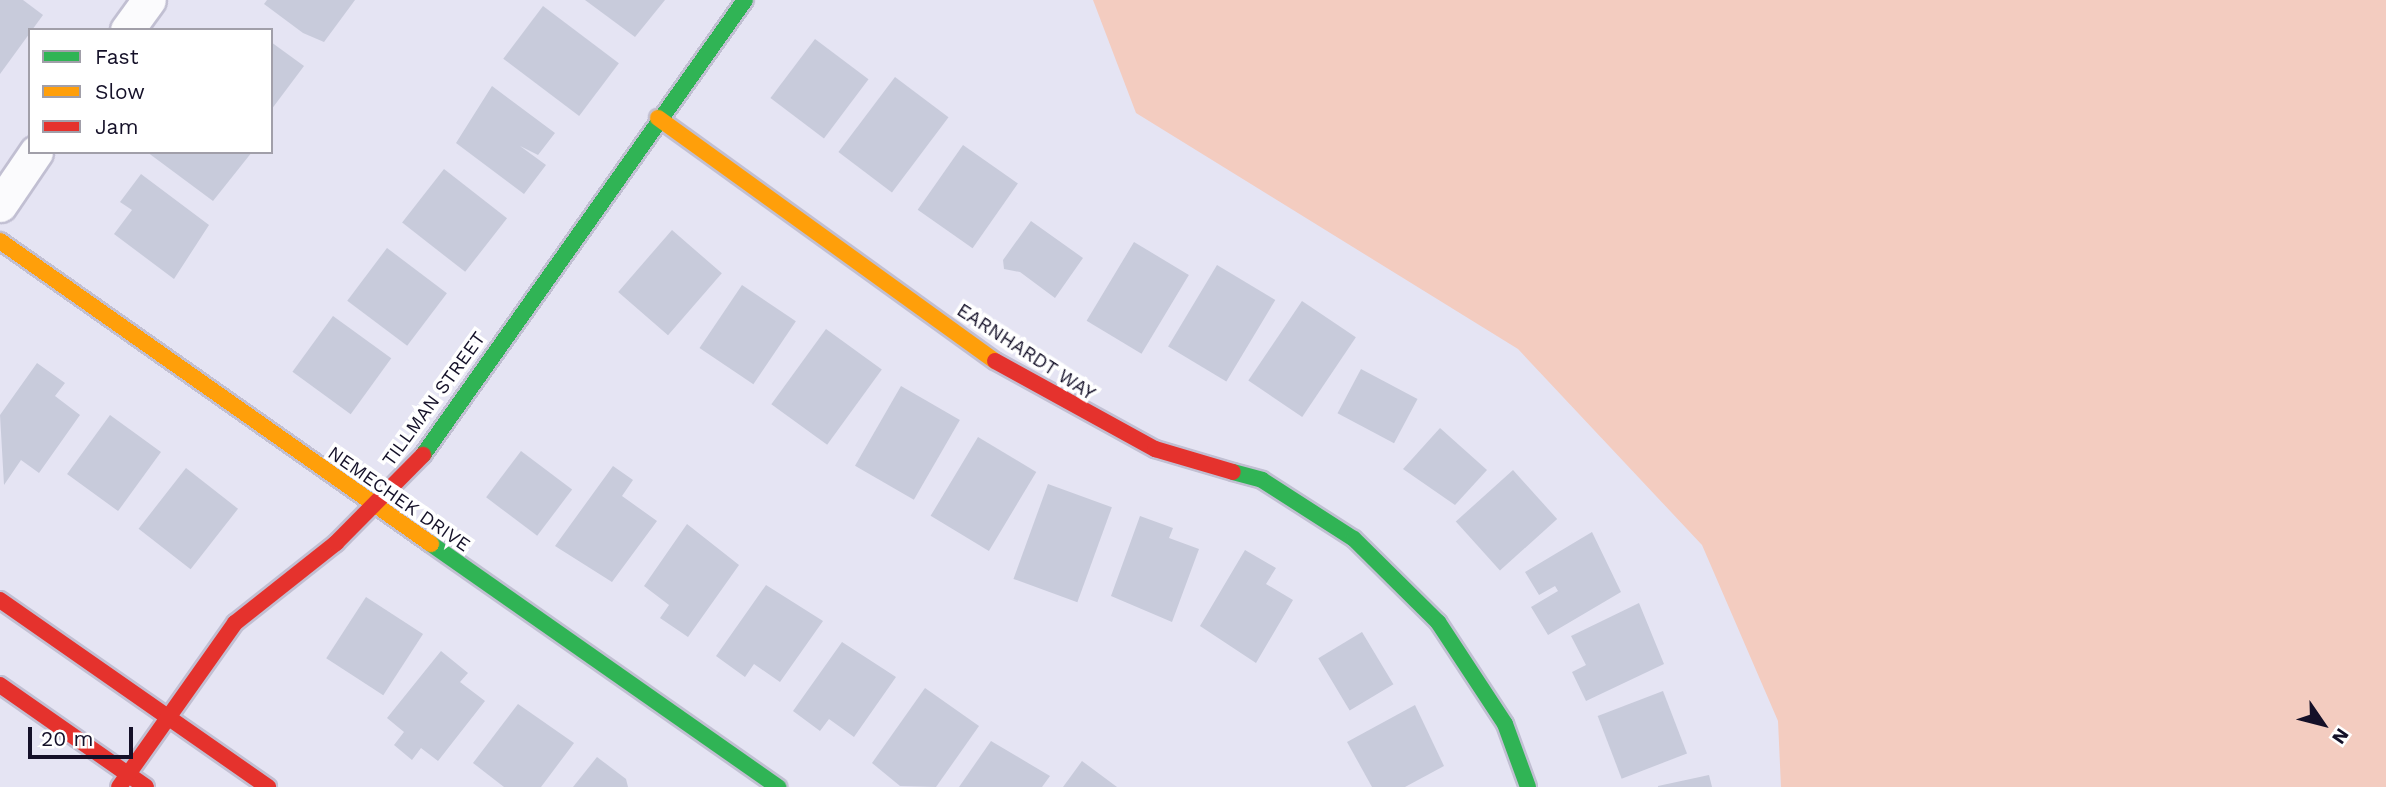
<!DOCTYPE html>
<style>
body{margin:0}
#map{position:relative;width:2386px;height:787px;overflow:hidden;background:#e5e4f3;font-family:"Work Sans",sans-serif}
div>[style]{position:absolute}
[style*='--x']{left:calc(var(--x)*1px);top:calc(var(--y)*1px);width:calc(var(--w)*1px);rotate:calc(var(--a)*1deg)}
.green>*{inset:0;background:#f3ccc0}
.building>*{inset:0;background:#c8cbdb;transform-origin:0 0}
.roads{filter:drop-shadow(2px 0 #c1bfd2) drop-shadow(-2px 0 #c1bfd2) drop-shadow(0 2px #c1bfd2) drop-shadow(0 -2px #c1bfd2)}
.street>*{height:33px;margin:-16.5px;padding:0 16.5px;transform-origin:16.5px;border-radius:16.5px;background:#fbfbfd}
.fast>*{height:16px;margin:-8px;padding:0 8px;transform-origin:8px;border-radius:8px;background:#30b455}
.slow>*{height:16px;margin:-8px;padding:0 8px;transform-origin:8px;border-radius:8px;background:#ff9f0a}
.jam>*{height:16px;margin:-8px;padding:0 8px;transform-origin:8px;border-radius:8px;background:#e5322d}
span{translate:-50% -50%;white-space:nowrap;text-align:center;line-height:1.15;-webkit-text-stroke:7px #fff;paint-order:stroke}
.street-label{font-size:19px;color:#141028}
.legend{position:absolute;left:28px;top:28px;width:245px;height:126px;box-sizing:border-box;background:#fff;border:2px solid #a19fa9;margin:0;padding:9px 12px;list-style:none;font-size:21px;color:#141028}
.legend li{display:flex;align-items:center;gap:14px;height:35px}
.legend b{width:35px;border:2px solid #a19fa9}
.north{position:absolute;left:2288px;top:689px;width:70px;height:70px;-webkit-text-stroke:5px #fff;paint-order:stroke;rotate:125deg;font-size:19px;font-weight:700;line-height:28px;text-align:center;color:#141028}
.north::after{content:'';display:block;margin:auto;width:24px;height:32px;background:#141028;clip-path:polygon(50% 0,100% 100%,50% 72%,0 100%)}
.scale{position:absolute;left:28px;top:727px;width:105px;height:32px;box-sizing:border-box;border:4px solid #141028;border-top:0;padding-left:9px;font-size:21px;line-height:24px;white-space:nowrap;color:#141028;-webkit-text-stroke:5px #fff;paint-order:stroke}
</style>
<div id="map">
<div class="green">
<i style="clip-path:polygon(1093px 0,2386px 0,2386px 787px,1781px 787px,1778px 721px,1702px 545px,1518px 349px,1136px 113px)"></i>
</div>
<div class="building">
<i style="clip-path:polygon(0 0,23px 0,43px 15px,0 74px)"></i>
<i style="clip-path:polygon(267px 0,355px 0,324px 42px,303px 33px,264px 4px)"></i>
<i style="clip-path:polygon(585px 0,665px 0,635px 37px)"></i>
<i style="left:543px;top:6px;width:95px;height:66px;rotate:37deg"></i>
<i style="left:815px;top:39px;width:67px;height:74px;rotate:37deg"></i>
<i style="clip-path:polygon(271px 42px,304px 66px,271px 110px)"></i>
<i style="left:895px;top:77px;width:67px;height:94px;rotate:37deg"></i>
<i style="clip-path:polygon(492px 86px,555px 133px,538px 155px,520px 146px,546px 165px,524px 194px,456px 143px)"></i>
<i style="left:963px;top:145px;width:67px;height:79px;rotate:35deg"></i>
<i style="clip-path:polygon(147px 152px,252px 152px,213px 201px)"></i>
<i style="left:444px;top:169px;width:80px;height:68px;rotate:38deg"></i>
<i style="clip-path:polygon(141px 174px,209px 225px,174px 279px,114px 234px,132px 210px,120px 202px)"></i>
<i style="clip-path:polygon(1031px 221px,1083px 258px,1055px 298px,1020px 272px,1004px 269px,1003px 260px)"></i>
<i style="left:672px;top:230px;width:66px;height:82px;rotate:41deg"></i>
<i style="left:1134px;top:242px;width:64px;height:92px;rotate:31deg"></i>
<i style="left:387px;top:248px;width:75px;height:66px;rotate:37deg"></i>
<i style="left:1217px;top:265px;width:68px;height:95px;rotate:31deg"></i>
<i style="left:742px;top:285px;width:65px;height:76px;rotate:34deg"></i>
<i style="left:1302px;top:301px;width:65px;height:96px;rotate:34deg"></i>
<i style="left:333px;top:316px;width:72px;height:69px;rotate:36deg"></i>
<i style="left:826px;top:329px;width:69px;height:93px;rotate:36deg"></i>
<i style="clip-path:polygon(37px 363px,65px 383px,55px 396px,80px 415px,39px 473px,21px 460px,4px 485px,0 415px)"></i>
<i style="left:1361px;top:369px;width:64px;height:50px;rotate:28deg"></i>
<i style="left:901px;top:386px;width:68px;height:92px;rotate:30deg"></i>
<i style="left:110px;top:415px;width:63px;height:73px;rotate:36deg"></i>
<i style="clip-path:polygon(1440px 428px,1487px 470px,1455px 505px,1403px 469px)"></i>
<i style="left:978px;top:437px;width:68px;height:92px;rotate:31deg"></i>
<i style="left:521px;top:451px;width:64px;height:58px;rotate:37deg"></i>
<i style="clip-path:polygon(613px 466px,633px 480px,622px 496px,657px 521px,612px 582px,555px 546px)"></i>
<i style="left:186px;top:468px;width:66px;height:77px;rotate:38deg"></i>
<i style="left:1513px;top:470px;width:66px;height:77px;rotate:48deg"></i>
<i style="left:1048px;top:484px;width:68px;height:101px;rotate:20deg"></i>
<i style="clip-path:polygon(1140px 516px,1173px 528px,1169px 538px,1199px 549px,1172px 622px,1111px 596px)"></i>
<i style="clip-path:polygon(687px 524px,739px 565px,688px 637px,660px 618px,669px 605px,644px 586px)"></i>
<i style="clip-path:polygon(1592px 532px,1621px 592px,1548px 635px,1531px 607px,1558px 591px,1555px 586px,1539px 595px,1525px 572px)"></i>
<i style="clip-path:polygon(1245px 550px,1276px 568px,1266px 584px,1293px 600px,1256px 663px,1200px 626px)"></i>
<i style="clip-path:polygon(766px 585px,823px 621px,780px 682px,754px 664px,745px 677px,716px 656px)"></i>
<i style="left:366px;top:597px;width:68px;height:73px;rotate:33deg"></i>
<i style="clip-path:polygon(1639px 603px,1664px 664px,1586px 701px,1572px 672px,1586px 665px,1571px 636px)"></i>
<i style="left:1362px;top:632px;width:61px;height:51px;rotate:59deg"></i>
<i style="clip-path:polygon(842px 642px,896px 677px,854px 737px,829px 719px,820px 731px,793px 711px)"></i>
<i style="clip-path:polygon(441px 651px,468px 673px,460px 682px,485px 701px,438px 761px,421px 748px,412px 760px,394px 745px,404px 732px,387px 718px)"></i>
<i style="clip-path:polygon(925px 688px,979px 726px,936px 787px,900px 786px,872px 763px)"></i>
<i style="left:1663px;top:691px;width:67px;height:70px;rotate:69deg"></i>
<i style="clip-path:polygon(518px 704px,574px 743px,541px 787px,504px 787px,473px 763px)"></i>
<i style="clip-path:polygon(1415px 705px,1444px 766px,1405px 787px,1372px 787px,1347px 742px)"></i>
<i style="clip-path:polygon(991px 741px,1050px 776px,1042px 787px,959px 787px)"></i>
<i style="clip-path:polygon(597px 757px,626px 779px,628px 787px,573px 787px)"></i>
<i style="clip-path:polygon(1082px 761px,1117px 787px,1063px 787px)"></i>
<i style="clip-path:polygon(1709px 775px,1712px 787px,1658px 787px,1658px 786px)"></i>
</div>
<div class="roads">
<div class="street">
<i style="--x:127;--y:30;--w:37;--a:-54"></i>
<i style="--x:0;--y:205;--w:64;--a:-55.8"></i>
</div>
<div class="fast">
<i style="--x:423;--y:455;--w:557;--a:-54.71"></i>
<i style="--x:1233;--y:472;--w:30;--a:15"></i>
<i style="--x:1262;--y:480;--w:109;--a:32.7"></i>
<i style="--x:1354;--y:539;--w:118;--a:44.7"></i>
<i style="--x:1438;--y:622;--w:122;--a:56.7"></i>
<i style="--x:1505;--y:724;--w:67;--a:69.9"></i>
<i style="--x:431;--y:544;--w:424;--a:35"></i>
</div>
<div class="slow">
<i style="--x:658;--y:118;--w:415;--a:35.8"></i>
<i style="--x:0;--y:241;--w:527;--a:35.11"></i>
</div>
<div class="jam">
<i style="--x:995;--y:361;--w:183;--a:28.8"></i>
<i style="--x:1155;--y:449;--w:81;--a:16.4"></i>
<i style="--x:0;--y:600;--w:327;--a:34.9"></i>
<i style="--x:0;--y:685;--w:178;--a:34.9"></i>
<i style="--x:119;--y:787;--w:201;--a:-54.7"></i>
<i style="--x:235;--y:623;--w:129;--a:-38.4"></i>
<i style="--x:336;--y:543;--w:124;--a:-45.3"></i>
</div>
</div>
<div class="street-label">
<span style="left:1026px;top:352px;rotate:33deg">EARNHARDT WAY</span>
<span style="left:434px;top:399px;rotate:-54deg">TILLMAN STREET</span>
<span style="left:399px;top:499px;rotate:35deg">NEMECHEK DRIVE</span>
</div>
<ul class="legend">
<li><b style="height:9px;background:#30b455"></b>Fast</li>
<li><b style="height:9px;background:#ff9f0a"></b>Slow</li>
<li><b style="height:9px;background:#e5322d"></b>Jam</li>
</ul>
<div class="north">N</div>
<div class="scale">20 m</div>
</div>
